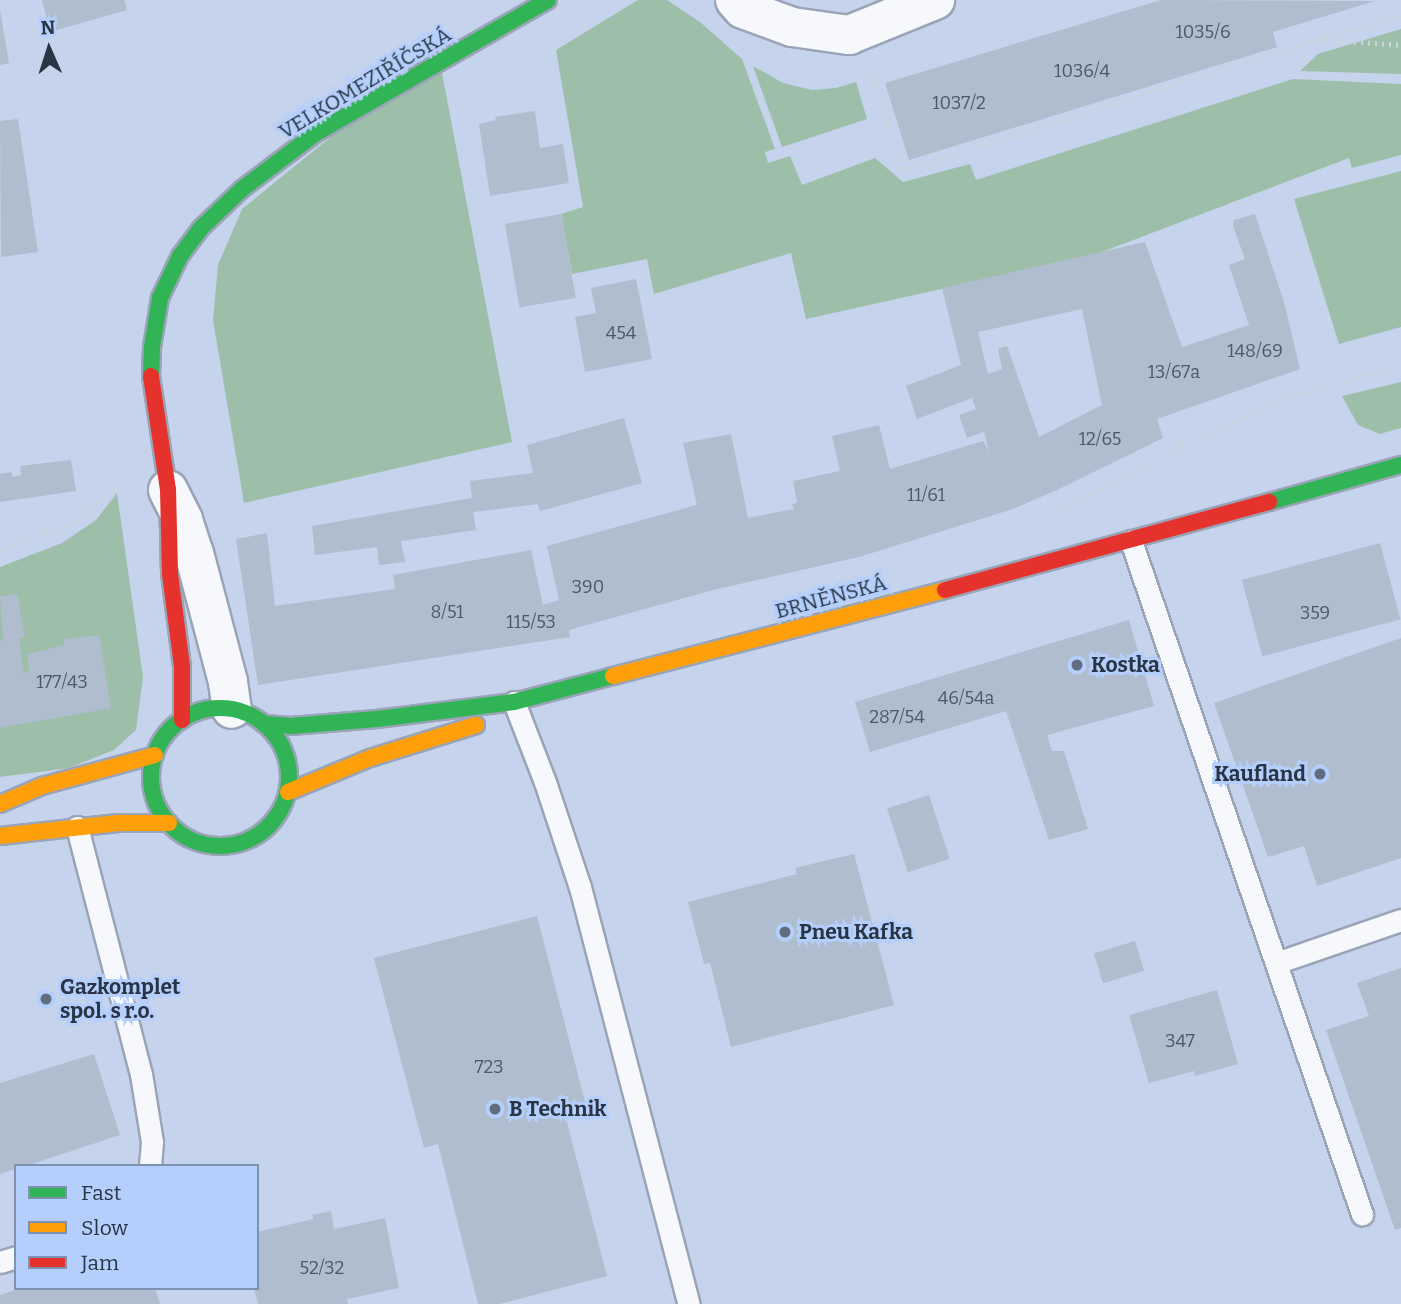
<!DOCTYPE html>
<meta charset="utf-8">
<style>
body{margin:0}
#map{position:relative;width:1401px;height:1304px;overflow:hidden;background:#c5d3ec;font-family:Bitter,serif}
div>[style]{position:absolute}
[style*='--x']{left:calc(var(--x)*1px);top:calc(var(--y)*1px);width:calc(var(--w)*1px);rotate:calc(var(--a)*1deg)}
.green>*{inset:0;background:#9dbfaa}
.building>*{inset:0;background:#afbdcf;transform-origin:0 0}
.path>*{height:4.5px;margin-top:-2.25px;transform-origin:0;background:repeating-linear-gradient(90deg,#ced3da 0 2px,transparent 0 7px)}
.roads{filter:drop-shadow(2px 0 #9aa4b7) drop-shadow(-2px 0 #9aa4b7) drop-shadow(0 2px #9aa4b7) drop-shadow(0 -2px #9aa4b7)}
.lane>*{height:21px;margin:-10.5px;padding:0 10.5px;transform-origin:10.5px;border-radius:10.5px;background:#f6f8fc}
.street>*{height:38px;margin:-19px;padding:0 19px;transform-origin:19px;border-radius:19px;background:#f6f8fc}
.fast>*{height:16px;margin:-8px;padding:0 8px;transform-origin:8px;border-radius:8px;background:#30b455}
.fast>.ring{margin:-8px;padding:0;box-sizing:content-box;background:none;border:16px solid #30b455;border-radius:50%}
.slow>*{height:16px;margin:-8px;padding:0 8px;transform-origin:8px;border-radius:8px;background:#ff9f0a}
.jam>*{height:16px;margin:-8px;padding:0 8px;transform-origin:8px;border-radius:8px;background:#e5322d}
.dots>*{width:19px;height:19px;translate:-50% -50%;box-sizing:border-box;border:4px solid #b5cffc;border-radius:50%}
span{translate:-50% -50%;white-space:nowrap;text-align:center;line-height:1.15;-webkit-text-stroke:6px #b5cffc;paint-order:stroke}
.number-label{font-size:18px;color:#4d586a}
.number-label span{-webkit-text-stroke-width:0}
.street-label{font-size:21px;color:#293445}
.poi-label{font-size:21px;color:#293445;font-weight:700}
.left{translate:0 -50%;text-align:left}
.right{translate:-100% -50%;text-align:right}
.legend{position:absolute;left:14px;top:1164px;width:245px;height:126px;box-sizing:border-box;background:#b5cffc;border:2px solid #7d91b3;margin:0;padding:9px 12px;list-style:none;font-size:21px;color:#293445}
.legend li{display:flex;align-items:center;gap:14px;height:35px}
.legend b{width:35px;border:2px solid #7d91b3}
.north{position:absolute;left:14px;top:14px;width:70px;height:70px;-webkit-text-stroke:5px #b5cffc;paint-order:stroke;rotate:357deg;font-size:19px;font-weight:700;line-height:28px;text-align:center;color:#293445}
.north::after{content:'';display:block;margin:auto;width:24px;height:32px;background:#293445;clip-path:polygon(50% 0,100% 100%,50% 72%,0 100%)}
</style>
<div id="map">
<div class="green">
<i style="clip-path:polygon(638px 0,667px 0,700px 22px,742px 59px,775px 149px,765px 152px,768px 163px,790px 156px,802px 185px,875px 158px,903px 182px,970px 164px,976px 180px,1293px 79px,1401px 84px,1401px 155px,1352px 168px,1349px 158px,1094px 255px,806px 319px,791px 253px,654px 294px,647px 259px,572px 274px,561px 214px,583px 207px,556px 50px)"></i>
<i style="clip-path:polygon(1401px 29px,1401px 74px,1300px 71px,1318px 54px)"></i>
<i style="clip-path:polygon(753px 66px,783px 83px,812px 90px,836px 88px,856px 82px,867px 119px,782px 147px)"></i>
<i style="clip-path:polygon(442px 73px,512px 442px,244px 503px,213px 320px,218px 265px,242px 209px,338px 131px)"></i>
<i style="clip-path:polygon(1401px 171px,1401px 327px,1339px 344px,1294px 199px)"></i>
<i style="clip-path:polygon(1401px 382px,1401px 428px,1380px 434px,1358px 425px,1342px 396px)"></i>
<i style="clip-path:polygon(117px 493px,143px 677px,136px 730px,114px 750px,69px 768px,0 777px,0 567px,62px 543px,96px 520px)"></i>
</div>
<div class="building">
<i style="clip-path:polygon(42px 0,124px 0,127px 10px,50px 32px)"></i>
<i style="clip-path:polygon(1161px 0,1375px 1px,1273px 32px,1277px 47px,909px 160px,885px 83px)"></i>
<i style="clip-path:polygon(0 10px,9px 63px,0 65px)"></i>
<i style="clip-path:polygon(535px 111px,540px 148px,563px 144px,569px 183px,490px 196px,479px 124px,496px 120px,495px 117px)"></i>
<i style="clip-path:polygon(18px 119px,38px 252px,1px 257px,0 121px)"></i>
<i style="left:561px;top:214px;width:85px;height:57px;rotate:80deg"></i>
<i style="clip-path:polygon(evenodd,1255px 214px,1284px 302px,1300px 369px,1157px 419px,1163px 438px,1055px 491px,1010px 510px,859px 557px,713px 590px,569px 630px,570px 637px,258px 685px,236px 539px,267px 533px,275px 606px,395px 589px,393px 575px,531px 550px,543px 605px,559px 600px,547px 546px,697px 505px,683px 443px,731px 434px,748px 518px,794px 509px,792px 504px,797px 503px,793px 481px,840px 471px,832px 436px,879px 425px,890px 469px,983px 441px,989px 451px,984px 432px,967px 438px,959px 415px,976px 409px,972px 398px,917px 419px,906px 386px,961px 365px,942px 288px,1145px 242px,1182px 347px,1249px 325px,1229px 265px,1245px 259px,1233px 226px,1234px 220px,1255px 214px,1082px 309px,1102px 405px,1039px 437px,1007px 346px,998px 349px,1002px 369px,988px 374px,978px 332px,1082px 309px)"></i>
<i style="clip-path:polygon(636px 279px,652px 359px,585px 372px,575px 317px,596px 313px,591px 288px)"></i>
<i style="clip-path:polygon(624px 418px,642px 483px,540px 511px,538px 504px,473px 512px,476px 530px,401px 541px,405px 562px,379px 565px,377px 547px,315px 555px,312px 526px,472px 498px,470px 481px,533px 473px,527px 445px)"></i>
<i style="clip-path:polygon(71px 460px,76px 491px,0 502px,0 474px,12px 472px,12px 477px,21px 475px,20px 466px)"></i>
<i style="left:1380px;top:543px;width:79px;height:143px;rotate:75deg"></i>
<i style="clip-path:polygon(17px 594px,25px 636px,19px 640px,24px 673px,30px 671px,27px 654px,64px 645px,64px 639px,99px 635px,111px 708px,0 728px,0 641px,3px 641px,0 596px)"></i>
<i style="clip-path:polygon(1129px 620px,1154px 706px,1047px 735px,1052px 751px,1064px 751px,1088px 829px,1049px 840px,1006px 711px,870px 752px,855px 702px)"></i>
<i style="clip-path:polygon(1401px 638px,1401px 858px,1317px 886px,1304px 846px,1268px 857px,1214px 703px)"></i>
<i style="left:929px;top:795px;width:67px;height:44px;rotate:72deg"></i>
<i style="clip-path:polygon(854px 854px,894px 1005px,731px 1047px,710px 963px,704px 964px,688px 902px,797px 874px,795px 868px)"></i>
<i style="clip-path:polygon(537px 916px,586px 1106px,564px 1111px,607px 1276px,499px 1304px,478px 1304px,438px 1144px,424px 1148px,374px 958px)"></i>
<i style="left:1135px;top:941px;width:31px;height:43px;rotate:73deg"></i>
<i style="clip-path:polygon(1401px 968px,1401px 1228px,1395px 1230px,1326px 1030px,1369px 1016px,1357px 983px)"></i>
<i style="clip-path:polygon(1217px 990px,1238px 1064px,1195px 1076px,1194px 1071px,1149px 1083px,1129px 1015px)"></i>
<i style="clip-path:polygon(94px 1054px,120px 1135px,26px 1166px,16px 1166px,16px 1169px,0 1174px,0 1083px)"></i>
<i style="clip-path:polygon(331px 1211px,334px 1229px,385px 1218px,399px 1288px,347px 1299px,348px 1304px,258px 1304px,254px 1288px,257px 1288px,257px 1232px,314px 1219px,312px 1215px)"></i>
<i style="clip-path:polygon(21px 1288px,155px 1288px,160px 1304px,0 1304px,0 1295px)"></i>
</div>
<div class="path">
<i style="--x:1324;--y:37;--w:80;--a:-15.3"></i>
<i style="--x:872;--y:72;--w:103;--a:73.1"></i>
<i style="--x:902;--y:171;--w:437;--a:-17.6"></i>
<i style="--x:1319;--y:39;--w:82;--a:4.2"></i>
<i style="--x:1059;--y:512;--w:133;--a:-29.3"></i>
<i style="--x:1175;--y:447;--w:139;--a:-23.3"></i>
<i style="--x:1303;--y:392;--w:101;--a:-14.9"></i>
<i style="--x:0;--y:550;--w:81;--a:-20.9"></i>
<i style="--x:76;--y:521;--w:49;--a:-40.9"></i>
<i style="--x:113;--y:489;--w:16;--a:-63"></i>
</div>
<div class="roads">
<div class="lane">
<i style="--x:1131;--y:541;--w:712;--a:71.06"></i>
<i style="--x:514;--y:702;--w:86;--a:68.8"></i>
<i style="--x:545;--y:782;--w:111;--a:71.6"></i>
<i style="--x:580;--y:887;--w:431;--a:75.4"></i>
<i style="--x:77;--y:827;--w:255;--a:75.5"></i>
<i style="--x:141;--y:1074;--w:69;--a:80.8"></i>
<i style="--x:152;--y:1142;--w:24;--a:95"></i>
<i style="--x:1276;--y:963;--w:132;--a:-19"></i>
<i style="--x:0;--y:1262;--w:17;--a:-17"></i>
</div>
<div class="street">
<i style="--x:735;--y:0;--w:12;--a:48"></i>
<i style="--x:743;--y:9;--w:52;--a:20.2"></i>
<i style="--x:792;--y:27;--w:58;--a:8"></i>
<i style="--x:849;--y:35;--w:93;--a:-22.1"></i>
<i style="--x:168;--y:490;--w:34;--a:63"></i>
<i style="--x:183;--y:520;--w:35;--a:72"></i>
<i style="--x:194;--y:553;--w:133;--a:75.2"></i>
<i style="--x:228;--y:682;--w:27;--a:82"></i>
</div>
<div class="fast">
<i style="--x:151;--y:376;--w:29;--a:-88"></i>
<i style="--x:152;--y:347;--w:50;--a:-80.7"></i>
<i style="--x:160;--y:298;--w:47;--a:-64.5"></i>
<i style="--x:180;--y:256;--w:34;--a:-53"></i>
<i style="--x:200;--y:229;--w:58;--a:-43.6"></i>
<i style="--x:242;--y:189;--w:93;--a:-37.1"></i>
<i style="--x:316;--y:133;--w:267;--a:-29.8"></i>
<i style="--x:1269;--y:502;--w:137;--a:-15.7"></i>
<i class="ring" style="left:151px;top:708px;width:122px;height:122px"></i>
<i style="--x:264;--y:724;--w:27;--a:4"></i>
<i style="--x:291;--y:726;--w:86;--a:-4.7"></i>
<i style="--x:377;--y:719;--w:138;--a:-7.1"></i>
<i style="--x:514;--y:702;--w:102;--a:-14.7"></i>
</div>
<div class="slow">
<i style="--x:613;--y:676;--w:343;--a:-14.5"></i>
<i style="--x:288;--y:792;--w:89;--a:-22.5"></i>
<i style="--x:370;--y:758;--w:111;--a:-17.3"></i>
<i style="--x:0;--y:804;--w:46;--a:-23.2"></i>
<i style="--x:42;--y:786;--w:117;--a:-15.3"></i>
<i style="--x:0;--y:836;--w:119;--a:-6.3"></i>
<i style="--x:118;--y:823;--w:51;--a:0"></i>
</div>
<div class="jam">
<i style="--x:151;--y:376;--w:115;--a:81.5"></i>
<i style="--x:168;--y:490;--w:84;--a:88.6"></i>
<i style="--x:170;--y:574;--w:94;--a:82.6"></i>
<i style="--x:182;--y:667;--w:53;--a:90"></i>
<i style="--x:945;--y:590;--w:336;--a:-15.2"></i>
</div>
</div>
<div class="dots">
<i style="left:1077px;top:665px;background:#606c7f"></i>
<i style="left:1320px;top:774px;background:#606c7f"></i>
<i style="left:785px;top:932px;background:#606c7f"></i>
<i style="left:46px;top:999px;background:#606c7f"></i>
<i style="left:495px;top:1109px;background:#606c7f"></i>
</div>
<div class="number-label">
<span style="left:1203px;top:32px">1035/6</span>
<span style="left:1082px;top:71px">1036/4</span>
<span style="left:959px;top:103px">1037/2</span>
<span style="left:621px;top:333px">454</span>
<span style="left:1255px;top:351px">148/69</span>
<span style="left:1174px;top:372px">13/67a</span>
<span style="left:1100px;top:439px">12/65</span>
<span style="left:926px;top:495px">11/61</span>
<span style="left:588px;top:587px">390</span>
<span style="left:447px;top:612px">8/51</span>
<span style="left:1315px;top:613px">359</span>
<span style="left:531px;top:622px">115/53</span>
<span style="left:62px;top:682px">177/43</span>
<span style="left:966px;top:698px">46/54a</span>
<span style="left:897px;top:717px">287/54</span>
<span style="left:1180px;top:1041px">347</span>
<span style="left:489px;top:1067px">723</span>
<span style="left:322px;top:1268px">52/32</span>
</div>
<div class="street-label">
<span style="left:365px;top:83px;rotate:-31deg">VELKOMEZIŘÍČSKÁ</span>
<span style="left:831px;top:597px;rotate:-15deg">BRNĚNSKÁ</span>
</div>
<div class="poi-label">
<span class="left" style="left:1091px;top:665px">Kostka</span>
<span class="right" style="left:1306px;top:774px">Kaufland</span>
<span class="left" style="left:799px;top:932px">Pneu Kafka</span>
<span class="left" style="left:60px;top:999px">Gazkomplet<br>spol. s r.o.</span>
<span class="left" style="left:509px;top:1109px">B Technik</span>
</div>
<ul class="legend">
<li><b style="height:9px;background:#30b455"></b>Fast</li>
<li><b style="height:9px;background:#ff9f0a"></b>Slow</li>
<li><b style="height:9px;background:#e5322d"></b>Jam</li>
</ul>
<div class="north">N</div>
</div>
